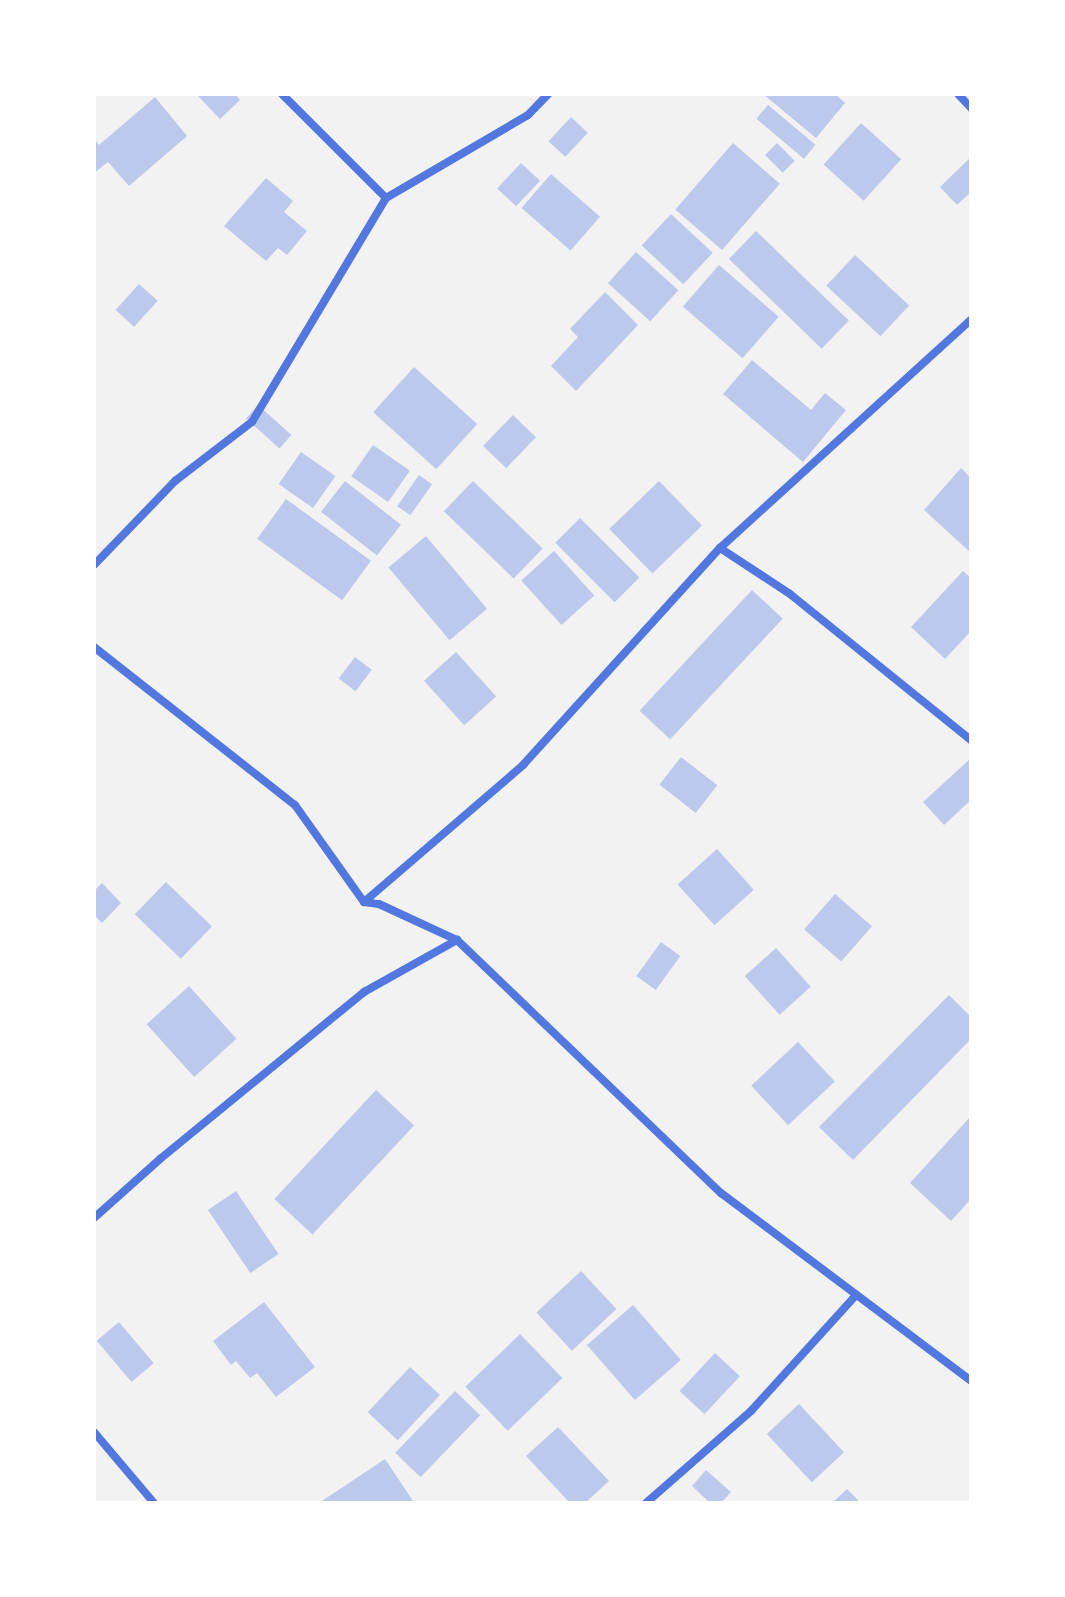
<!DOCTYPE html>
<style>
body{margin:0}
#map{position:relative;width:1065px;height:1597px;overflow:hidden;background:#f2f2f2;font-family:Rubik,sans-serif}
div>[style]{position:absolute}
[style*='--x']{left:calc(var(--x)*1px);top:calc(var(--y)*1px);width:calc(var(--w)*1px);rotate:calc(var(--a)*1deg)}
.building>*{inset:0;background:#bdc9ec;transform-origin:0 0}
.minor>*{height:8px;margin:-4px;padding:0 4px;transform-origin:4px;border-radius:4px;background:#5277de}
span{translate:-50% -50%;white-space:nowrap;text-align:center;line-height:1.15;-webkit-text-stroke:7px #fff;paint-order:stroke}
.frame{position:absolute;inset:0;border:96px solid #fff;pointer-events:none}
</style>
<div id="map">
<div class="building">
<i style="clip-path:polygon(196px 94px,235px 94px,240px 100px,220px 119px)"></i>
<i style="clip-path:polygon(763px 94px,835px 94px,845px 103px,816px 138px)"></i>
<i style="clip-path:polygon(155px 97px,187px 136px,129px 186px,108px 162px,94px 173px,94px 138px,99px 145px)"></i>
<i style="left:768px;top:105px;width:62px;height:18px;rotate:40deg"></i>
<i style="left:571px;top:117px;width:23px;height:33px;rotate:43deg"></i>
<i style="left:861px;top:123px;width:54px;height:56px;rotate:42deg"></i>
<i style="left:733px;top:143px;width:62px;height:88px;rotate:41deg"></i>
<i style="left:777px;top:143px;width:25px;height:17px;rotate:45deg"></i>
<i style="clip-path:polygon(971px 157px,971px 192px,957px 205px,940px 187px)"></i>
<i style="left:521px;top:163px;width:26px;height:35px;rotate:43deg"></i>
<i style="left:551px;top:174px;width:65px;height:45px;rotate:41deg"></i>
<i style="clip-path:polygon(266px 178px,293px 201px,284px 212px,307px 231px,287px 255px,278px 248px,266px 261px,224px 226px)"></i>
<i style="left:671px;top:214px;width:57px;height:43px;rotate:43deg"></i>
<i style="left:756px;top:231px;width:129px;height:39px;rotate:44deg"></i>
<i style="left:636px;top:252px;width:57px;height:42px;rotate:42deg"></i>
<i style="left:855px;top:255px;width:74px;height:42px;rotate:43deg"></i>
<i style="left:719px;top:265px;width:79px;height:55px;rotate:41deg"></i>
<i style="left:139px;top:284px;width:25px;height:35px;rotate:42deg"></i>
<i style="clip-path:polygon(605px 292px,638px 325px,576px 391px,551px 366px,578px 337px,570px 329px)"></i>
<i style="clip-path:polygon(752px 360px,811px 410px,825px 393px,846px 410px,803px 462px,723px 394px)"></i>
<i style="left:414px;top:367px;width:85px;height:61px;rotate:42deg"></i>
<i style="left:258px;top:405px;width:45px;height:18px;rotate:42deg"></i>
<i style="left:513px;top:415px;width:32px;height:43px;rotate:44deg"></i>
<i style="left:373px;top:445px;width:45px;height:38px;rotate:35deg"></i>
<i style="left:301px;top:452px;width:42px;height:39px;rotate:35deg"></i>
<i style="clip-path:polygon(961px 468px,971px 478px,971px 553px,924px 510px)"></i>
<i style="left:419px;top:475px;width:16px;height:38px;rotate:35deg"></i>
<i style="left:345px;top:481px;width:71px;height:39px;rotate:38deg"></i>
<i style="left:473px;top:481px;width:97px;height:42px;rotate:44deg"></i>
<i style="left:659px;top:481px;width:62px;height:69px;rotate:46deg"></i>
<i style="left:286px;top:499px;width:105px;height:49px;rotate:36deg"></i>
<i style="left:580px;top:518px;width:84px;height:35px;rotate:45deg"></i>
<i style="left:426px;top:536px;width:95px;height:49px;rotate:50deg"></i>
<i style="left:554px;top:551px;width:60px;height:44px;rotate:48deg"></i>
<i style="clip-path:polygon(963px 571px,971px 578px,971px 631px,945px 659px,911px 627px)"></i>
<i style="left:752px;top:590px;width:42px;height:165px;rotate:43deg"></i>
<i style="left:456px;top:652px;width:60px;height:43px;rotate:48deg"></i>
<i style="left:355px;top:657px;width:21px;height:27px;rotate:37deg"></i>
<i style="left:681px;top:757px;width:46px;height:35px;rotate:38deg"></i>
<i style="clip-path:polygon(969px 760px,971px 800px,944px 825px,923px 802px)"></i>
<i style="left:717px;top:849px;width:55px;height:53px;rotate:48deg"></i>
<i style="left:166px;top:882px;width:64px;height:45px;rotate:44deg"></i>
<i style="clip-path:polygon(102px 883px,121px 903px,102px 923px,94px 915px,94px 891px)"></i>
<i style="left:835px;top:894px;width:49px;height:47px;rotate:41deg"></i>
<i style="left:661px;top:942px;width:24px;height:42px;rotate:36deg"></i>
<i style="left:776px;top:948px;width:52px;height:42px;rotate:48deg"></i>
<i style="left:189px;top:986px;width:71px;height:57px;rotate:48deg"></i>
<i style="clip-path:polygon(949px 995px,971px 1017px,971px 1039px,853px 1160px,819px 1127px)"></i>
<i style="left:798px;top:1042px;width:54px;height:64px;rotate:47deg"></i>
<i style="left:376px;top:1090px;width:52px;height:149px;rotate:43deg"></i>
<i style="clip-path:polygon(971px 1116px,971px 1199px,951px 1221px,910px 1183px)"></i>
<i style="left:236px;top:1191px;width:76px;height:34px;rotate:56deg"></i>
<i style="left:581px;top:1271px;width:52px;height:61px;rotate:47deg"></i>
<i style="clip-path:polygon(264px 1302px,315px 1367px,276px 1397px,257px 1373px,250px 1378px,236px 1361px,231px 1365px,213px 1341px)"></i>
<i style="left:633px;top:1305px;width:73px;height:61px;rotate:49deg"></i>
<i style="left:119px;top:1322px;width:54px;height:29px;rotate:50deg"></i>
<i style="left:520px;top:1334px;width:61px;height:76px;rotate:46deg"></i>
<i style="left:715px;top:1353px;width:34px;height:52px;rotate:43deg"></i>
<i style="left:410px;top:1367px;width:41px;height:62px;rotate:43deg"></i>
<i style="left:455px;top:1391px;width:35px;height:86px;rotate:44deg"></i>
<i style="left:799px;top:1404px;width:66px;height:44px;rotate:47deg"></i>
<i style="clip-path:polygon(558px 1427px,609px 1481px,585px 1503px,570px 1503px,526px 1456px)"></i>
<i style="clip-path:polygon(385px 1459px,413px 1501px,319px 1503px)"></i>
<i style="clip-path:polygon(706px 1470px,731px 1492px,721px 1503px,710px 1503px,692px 1486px)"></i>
<i style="clip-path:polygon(847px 1489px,861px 1503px,832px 1503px)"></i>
</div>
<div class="minor">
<i style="--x:958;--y:94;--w:19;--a:47"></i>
<i style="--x:386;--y:198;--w:164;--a:-30.3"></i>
<i style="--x:528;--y:115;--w:29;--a:-46"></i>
<i style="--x:720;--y:548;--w:84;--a:33.3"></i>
<i style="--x:790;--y:594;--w:233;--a:38.9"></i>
<i style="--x:94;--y:565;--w:117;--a:-46"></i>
<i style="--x:175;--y:481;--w:97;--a:-37.5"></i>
<i style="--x:252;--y:422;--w:261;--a:-59.1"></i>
<i style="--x:386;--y:198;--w:147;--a:-135"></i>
<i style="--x:94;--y:647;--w:256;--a:38.2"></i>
<i style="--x:295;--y:805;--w:119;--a:54.6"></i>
<i style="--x:364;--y:902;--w:15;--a:8"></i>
<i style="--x:379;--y:904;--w:86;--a:24.8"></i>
<i style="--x:457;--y:940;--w:366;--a:43.8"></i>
<i style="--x:721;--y:1193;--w:313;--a:36.9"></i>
<i style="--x:364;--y:902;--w:210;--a:-40.7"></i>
<i style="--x:523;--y:765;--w:293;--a:-47.8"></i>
<i style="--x:720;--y:548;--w:339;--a:-42.3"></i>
<i style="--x:94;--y:1218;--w:89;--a:-41.8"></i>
<i style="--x:160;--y:1159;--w:264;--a:-39.3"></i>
<i style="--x:364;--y:992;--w:107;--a:-29.2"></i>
<i style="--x:94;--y:1432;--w:93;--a:49.8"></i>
<i style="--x:646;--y:1503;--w:140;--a:-41.2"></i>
<i style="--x:751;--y:1411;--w:156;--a:-47.8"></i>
</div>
<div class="frame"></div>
</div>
